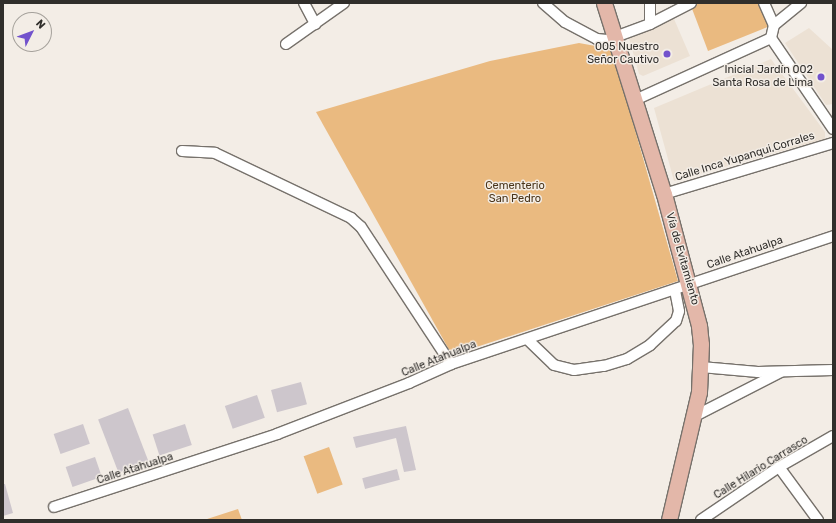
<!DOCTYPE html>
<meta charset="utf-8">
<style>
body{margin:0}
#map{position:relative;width:836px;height:523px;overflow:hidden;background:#f3ede6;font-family:Rubik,sans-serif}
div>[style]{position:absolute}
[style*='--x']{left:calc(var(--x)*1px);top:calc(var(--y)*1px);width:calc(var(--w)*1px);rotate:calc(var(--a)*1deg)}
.built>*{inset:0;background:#ece1d4}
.green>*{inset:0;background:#eaba80;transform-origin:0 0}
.building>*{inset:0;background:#cdc6cc;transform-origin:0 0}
.roads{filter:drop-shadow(1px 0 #76716b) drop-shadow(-1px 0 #76716b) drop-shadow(0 1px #76716b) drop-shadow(0 -1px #76716b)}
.street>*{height:10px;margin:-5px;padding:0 5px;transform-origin:5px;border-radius:5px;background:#fff}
.primary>*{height:15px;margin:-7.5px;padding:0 7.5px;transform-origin:7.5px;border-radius:7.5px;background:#e3b7a9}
.dots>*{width:11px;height:11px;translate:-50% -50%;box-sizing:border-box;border:2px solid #f3ede6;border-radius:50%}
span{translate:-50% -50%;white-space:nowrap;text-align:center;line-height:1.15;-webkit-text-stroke:3px #f3ede6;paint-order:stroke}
.poi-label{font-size:11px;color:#302e2b}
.right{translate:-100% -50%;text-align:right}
.street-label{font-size:11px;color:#302e2b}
.park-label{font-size:11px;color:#493419}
.frame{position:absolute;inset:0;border:4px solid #302e2b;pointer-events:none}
.north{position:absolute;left:12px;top:12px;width:40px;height:40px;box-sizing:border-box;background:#f3ede6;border:1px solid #a5a19b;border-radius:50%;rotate:48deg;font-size:11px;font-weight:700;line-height:16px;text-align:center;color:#302e2b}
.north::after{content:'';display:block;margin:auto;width:14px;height:18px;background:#7252cc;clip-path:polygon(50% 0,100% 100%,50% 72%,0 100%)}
</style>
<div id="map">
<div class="built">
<i style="clip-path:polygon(671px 12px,690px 56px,643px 76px,639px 74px,627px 31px)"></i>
<i style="clip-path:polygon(809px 28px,833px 50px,833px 104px,826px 105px,785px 43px)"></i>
<i style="clip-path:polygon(771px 59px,825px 132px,825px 139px,674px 181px,654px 108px)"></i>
</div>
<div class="green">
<i style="clip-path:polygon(692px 3px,760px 3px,770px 26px,708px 51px,691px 6px)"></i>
<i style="clip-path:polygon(579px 43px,612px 49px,678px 281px,452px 355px,316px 112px,490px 61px)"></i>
<i style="left:329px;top:447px;width:40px;height:27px;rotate:70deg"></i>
<i style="clip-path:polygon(238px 509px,242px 520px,204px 520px)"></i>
</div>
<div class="building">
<i style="left:301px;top:382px;width:23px;height:31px;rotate:75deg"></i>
<i style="left:257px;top:395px;width:24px;height:34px;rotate:71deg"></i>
<i style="left:128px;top:408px;width:57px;height:32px;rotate:69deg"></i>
<i style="left:83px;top:424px;width:21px;height:31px;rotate:71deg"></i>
<i style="left:185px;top:424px;width:22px;height:34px;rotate:72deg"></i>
<i style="clip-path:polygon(406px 426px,416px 470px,404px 472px,396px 438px,356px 448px,353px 437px)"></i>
<i style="left:95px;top:457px;width:21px;height:31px;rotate:71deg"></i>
<i style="left:397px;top:469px;width:11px;height:36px;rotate:75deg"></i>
<i style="clip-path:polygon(3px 484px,5px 484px,13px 513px,3px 516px)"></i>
</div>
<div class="roads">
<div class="street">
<i style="--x:304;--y:3;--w:24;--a:62"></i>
<i style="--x:543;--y:3;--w:29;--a:41"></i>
<i style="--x:565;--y:22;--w:36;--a:28"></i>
<i style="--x:597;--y:39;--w:10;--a:6"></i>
<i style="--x:607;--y:40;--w:46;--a:-20.4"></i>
<i style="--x:650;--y:24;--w:46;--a:-27.1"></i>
<i style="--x:650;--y:3;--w:21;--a:90"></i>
<i style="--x:764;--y:3;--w:24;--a:66"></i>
<i style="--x:771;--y:38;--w:110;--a:55.7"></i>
<i style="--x:286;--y:44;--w:71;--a:-35.3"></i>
<i style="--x:635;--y:100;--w:149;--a:-24.5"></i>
<i style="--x:771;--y:38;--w:13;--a:-77"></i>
<i style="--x:774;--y:25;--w:35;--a:-39"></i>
<i style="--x:182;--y:151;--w:33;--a:3"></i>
<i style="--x:215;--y:153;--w:151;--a:25.5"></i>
<i style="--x:351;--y:218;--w:13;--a:42"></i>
<i style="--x:361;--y:227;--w:164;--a:56.7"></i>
<i style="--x:664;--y:194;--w:177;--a:-16.8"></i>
<i style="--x:527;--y:339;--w:37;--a:44"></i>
<i style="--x:554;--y:365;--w:21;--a:14"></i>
<i style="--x:574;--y:370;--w:30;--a:-8"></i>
<i style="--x:604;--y:366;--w:24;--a:-17"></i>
<i style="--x:627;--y:359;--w:27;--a:-31"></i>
<i style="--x:650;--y:345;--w:35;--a:-43"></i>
<i style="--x:676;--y:321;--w:10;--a:-73"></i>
<i style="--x:679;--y:311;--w:20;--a:-101"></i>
<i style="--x:701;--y:367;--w:57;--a:5"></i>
<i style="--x:758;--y:372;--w:75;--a:-1.5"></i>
<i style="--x:693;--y:417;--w:99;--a:-27.1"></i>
<i style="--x:779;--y:467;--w:66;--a:53.7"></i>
<i style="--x:54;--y:507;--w:235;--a:-18.1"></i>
<i style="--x:277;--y:434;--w:142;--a:-21.1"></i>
<i style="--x:409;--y:383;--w:46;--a:-24.3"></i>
<i style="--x:451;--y:364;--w:403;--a:-18.5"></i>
<i style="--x:701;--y:520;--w:94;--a:-34.2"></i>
<i style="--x:779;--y:467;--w:62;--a:-29.9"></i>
</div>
<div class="primary">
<i style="--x:604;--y:3;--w:200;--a:72.6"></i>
<i style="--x:664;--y:194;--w:137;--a:75.1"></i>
<i style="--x:699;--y:326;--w:18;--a:84"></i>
<i style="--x:701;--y:344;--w:48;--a:92.4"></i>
<i style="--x:699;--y:392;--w:131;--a:103.2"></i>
</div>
</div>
<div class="dots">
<i style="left:667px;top:54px;background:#7252cc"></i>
<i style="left:821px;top:77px;background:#7252cc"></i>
</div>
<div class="poi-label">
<span class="right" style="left:659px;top:54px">005 Nuestro<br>Señor Cautivo</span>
<span class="right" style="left:813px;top:77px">Inicial Jardín 002<br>Santa Rosa de Lima</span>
</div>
<div class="street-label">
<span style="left:745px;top:157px;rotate:-17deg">Calle Inca Yupanqui,Corrales</span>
<span style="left:745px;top:253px;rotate:-19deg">Calle Atahualpa</span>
<span style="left:682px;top:259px;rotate:74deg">Vía de Evitamiento</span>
<span style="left:439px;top:359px;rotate:-22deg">Calle Atahualpa</span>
<span style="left:761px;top:468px;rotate:-32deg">Calle Hilario Carrasco</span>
<span style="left:135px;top:469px;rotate:-18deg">Calle Atahualpa</span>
</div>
<div class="park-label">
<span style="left:515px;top:193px">Cementerio<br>San Pedro</span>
</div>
<div class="frame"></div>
<div class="north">N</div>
</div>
